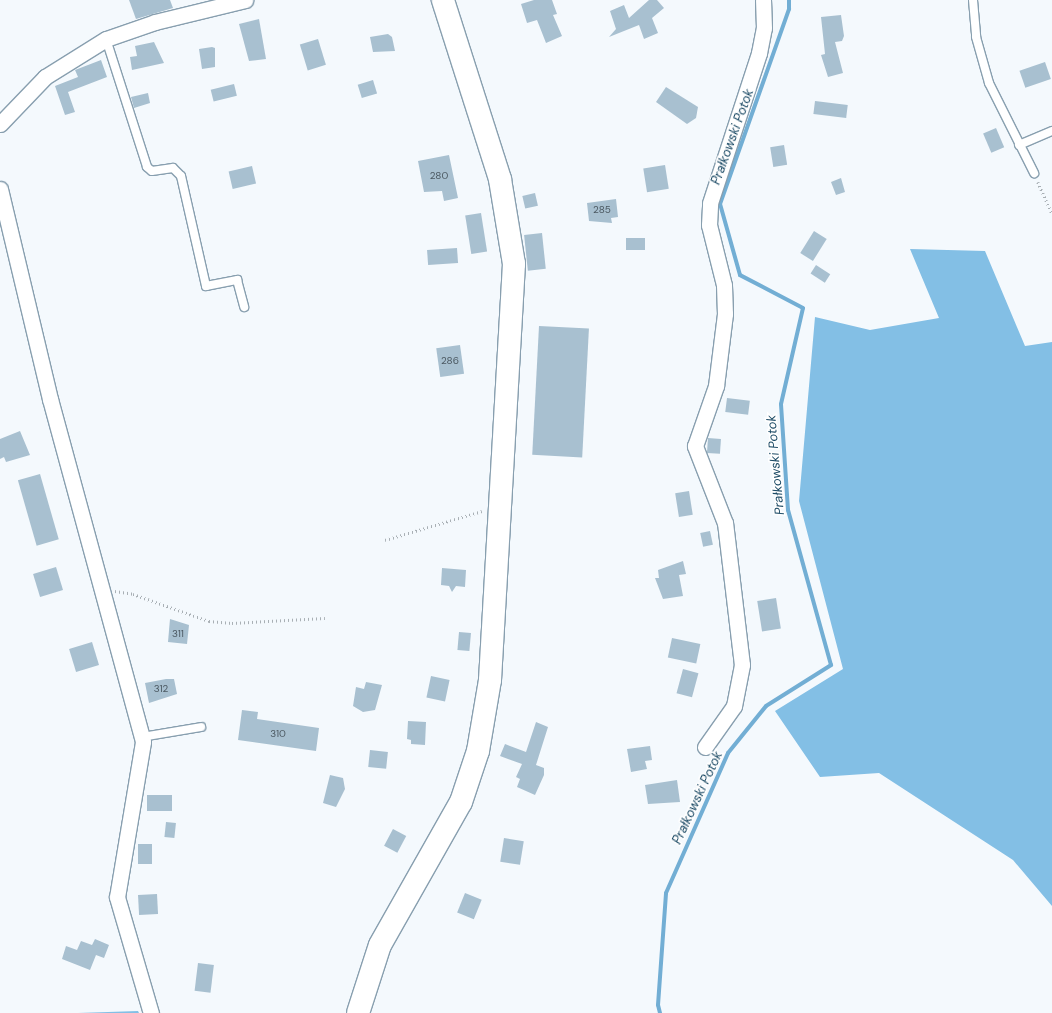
<!DOCTYPE html>
<meta charset="utf-8">
<style>
body{margin:0}
#map{position:relative;width:1052px;height:1013px;overflow:hidden;background:#f4f9fd;font-family:"DM Sans",sans-serif}
div>[style]{position:absolute}
[style*='--x']{left:calc(var(--x)*1px);top:calc(var(--y)*1px);width:calc(var(--w)*1px);rotate:calc(var(--a)*1deg)}
.forest>*{inset:0;background:#83bfe5}
.stream>*{height:4px;margin:-2px;padding:0 2px;transform-origin:2px;border-radius:2px;background:#72aed4}
.building>*{inset:0;background:#a8c0d0;transform-origin:0 0}
.path>*{height:2.5px;margin-top:-1.25px;transform-origin:0;background:repeating-linear-gradient(90deg,#a9b0b5 0 1px,transparent 0 4px)}
.roads{filter:drop-shadow(1px 0 #889faf) drop-shadow(-1px 0 #889faf) drop-shadow(0 1px #889faf) drop-shadow(0 -1px #889faf)}
.lane>*{height:8px;margin:-4px;padding:0 4px;transform-origin:4px;border-radius:4px;background:#fff}
.street>*{height:15px;margin:-7.5px;padding:0 7.5px;transform-origin:7.5px;border-radius:7.5px;background:#fff}
.secondary>*{height:22px;margin:-11px;padding:0 11px;transform-origin:11px;border-radius:11px;background:#fff}
span{translate:-50% -50%;white-space:nowrap;text-align:center;line-height:1.15;-webkit-text-stroke:3px #fff;paint-order:stroke}
.number-label{font-size:10px;color:#4c5962}
.number-label span{-webkit-text-stroke-width:0}
.water-label{font-size:13px;color:#1a4964;font-style:italic}
</style>
<div id="map">
<div class="forest">
<i style="clip-path:polygon(910px 249px,985px 251px,1025px 346px,1052px 342px,1052px 906px,1013px 860px,879px 773px,820px 777px,775px 711px,843px 669px,799px 501px,815px 317px,870px 330px,939px 318px)"></i>
<i style="clip-path:polygon(138px 1011px,139px 1013px,78px 1013px)"></i>
</div>
<div class="stream">
<i style="--x:660;--y:1013;--w:8;--a:-104"></i>
<i style="--x:658;--y:1005;--w:112;--a:-85.9"></i>
<i style="--x:666;--y:893;--w:153;--a:-66.1"></i>
<i style="--x:728;--y:753;--w:60;--a:-51"></i>
<i style="--x:766;--y:706;--w:77;--a:-32.2"></i>
<i style="--x:831;--y:665;--w:161;--a:-105.5"></i>
<i style="--x:788;--y:510;--w:106;--a:-93.8"></i>
<i style="--x:781;--y:404;--w:98;--a:-77.1"></i>
<i style="--x:803;--y:308;--w:71;--a:-152.4"></i>
<i style="--x:740;--y:275;--w:74;--a:-105.7"></i>
<i style="--x:720;--y:204;--w:207;--a:-70.5"></i>
<i style="--x:789;--y:9;--w:9;--a:-90"></i>
</div>
<div class="building">
<i style="clip-path:polygon(129px 0,170px 0,173px 8px,136px 19px)"></i>
<i style="clip-path:polygon(534px 0,552px 0,557px 14px,553px 15px,562px 36px,546px 43px,537px 20px,527px 23px,521px 4px)"></i>
<i style="clip-path:polygon(649px 0,657px 0,664px 8px,652px 18px,658px 33px,644px 39px,639px 25px,609px 37px,616px 29px,610px 11px,624px 5px,629px 18px)"></i>
<i style="clip-path:polygon(841px 15px,844px 36px,842px 41px,835px 42px,843px 73px,828px 77px,821px 55px,825px 54px,821px 17px)"></i>
<i style="clip-path:polygon(259px 19px,266px 59px,249px 61px,239px 24px)"></i>
<i style="clip-path:polygon(388px 34px,392px 37px,395px 51px,373px 52px,370px 37px)"></i>
<i style="left:318px;top:39px;width:27px;height:19px;rotate:73deg"></i>
<i style="clip-path:polygon(154px 42px,164px 63px,132px 70px,130px 57px,137px 56px,135px 46px)"></i>
<i style="clip-path:polygon(212px 47px,215px 48px,215px 67px,202px 69px,199px 49px)"></i>
<i style="clip-path:polygon(101px 60px,107px 77px,68px 92px,75px 112px,65px 115px,55px 86px,78px 77px,75px 70px)"></i>
<i style="left:1045px;top:62px;width:18px;height:27px;rotate:71deg"></i>
<i style="left:373px;top:80px;width:14px;height:16px;rotate:73deg"></i>
<i style="left:234px;top:84px;width:12px;height:24px;rotate:76deg"></i>
<i style="clip-path:polygon(666px 87px,698px 107px,696px 118px,687px 124px,656px 102px)"></i>
<i style="clip-path:polygon(148px 93px,150px 103px,134px 108px,131px 97px)"></i>
<i style="left:815px;top:101px;width:33px;height:13px;rotate:7deg"></i>
<i style="left:996px;top:128px;width:21px;height:14px;rotate:67deg"></i>
<i style="left:784px;top:145px;width:20px;height:14px;rotate:81deg"></i>
<i style="clip-path:polygon(449px 155px,458px 198px,444px 201px,442px 191px,424px 192px,418px 161px)"></i>
<i style="left:665px;top:165px;width:24px;height:22px;rotate:81deg"></i>
<i style="left:252px;top:166px;width:18px;height:24px;rotate:77deg"></i>
<i style="clip-path:polygon(841px 178px,845px 192px,836px 195px,831px 182px)"></i>
<i style="left:535px;top:193px;width:13px;height:13px;rotate:77deg"></i>
<i style="clip-path:polygon(616px 199px,618px 217px,611px 218px,612px 223px,589px 221px,587px 203px)"></i>
<i style="left:481px;top:213px;width:39px;height:16px;rotate:81deg"></i>
<i style="left:814px;top:231px;width:15px;height:26px;rotate:32deg"></i>
<i style="left:542px;top:233px;width:36px;height:18px;rotate:84deg"></i>
<i style="left:626px;top:238px;width:19px;height:12px"></i>
<i style="left:457px;top:248px;width:15px;height:30px;rotate:86deg"></i>
<i style="left:816px;top:265px;width:17px;height:10px;rotate:33deg"></i>
<i style="left:539px;top:326px;width:50px;height:129px;rotate:3deg"></i>
<i style="left:460px;top:345px;width:29px;height:24px;rotate:82deg"></i>
<i style="left:727px;top:398px;width:23px;height:14px;rotate:7deg"></i>
<i style="clip-path:polygon(20px 431px,30px 455px,6px 462px,4px 457px,0 459px,0 439px)"></i>
<i style="left:708px;top:438px;width:13px;height:15px;rotate:4deg"></i>
<i style="left:40px;top:474px;width:68px;height:23px;rotate:74deg"></i>
<i style="left:689px;top:491px;width:24px;height:14px;rotate:81deg"></i>
<i style="left:710px;top:531px;width:14px;height:10px;rotate:78deg"></i>
<i style="clip-path:polygon(683px 561px,686px 574px,679px 575px,683px 596px,663px 599px,655px 578px,659px 578px,658px 570px)"></i>
<i style="left:56px;top:567px;width:24px;height:24px;rotate:73deg"></i>
<i style="clip-path:polygon(442px 568px,466px 570px,465px 587px,456px 586px,452px 592px,449px 586px,441px 585px)"></i>
<i style="left:776px;top:598px;width:31px;height:19px;rotate:81deg"></i>
<i style="clip-path:polygon(170px 619px,189px 625px,187px 644px,168px 642px)"></i>
<i style="left:459px;top:632px;width:12px;height:18px;rotate:5deg"></i>
<i style="left:672px;top:638px;width:29px;height:20px;rotate:12deg"></i>
<i style="left:92px;top:642px;width:24px;height:24px;rotate:73deg"></i>
<i style="left:683px;top:669px;width:16px;height:25px;rotate:15deg"></i>
<i style="left:431px;top:676px;width:19px;height:22px;rotate:12deg"></i>
<i style="clip-path:polygon(166px 679px,174px 679px,177px 694px,149px 703px,145px 683px)"></i>
<i style="clip-path:polygon(366px 682px,382px 685px,375px 710px,363px 712px,353px 706px,356px 687px,364px 689px)"></i>
<i style="clip-path:polygon(242px 710px,258px 712px,257px 719px,319px 728px,316px 751px,238px 740px)"></i>
<i style="clip-path:polygon(408px 721px,426px 722px,425px 745px,411px 744px,411px 740px,407px 739px)"></i>
<i style="clip-path:polygon(536px 722px,548px 727px,536px 765px,544px 768px,544px 775px,535px 795px,517px 787px,520px 779px,516px 777px,522px 764px,500px 756px,505px 744px,526px 752px)"></i>
<i style="clip-path:polygon(650px 746px,652px 760px,645px 761px,647px 769px,631px 772px,627px 749px)"></i>
<i style="left:370px;top:750px;width:18px;height:17px;rotate:6deg"></i>
<i style="clip-path:polygon(330px 775px,343px 778px,345px 789px,336px 807px,323px 803px)"></i>
<i style="clip-path:polygon(677px 780px,680px 802px,648px 804px,645px 785px)"></i>
<i style="left:147px;top:795px;width:25px;height:16px"></i>
<i style="left:166px;top:822px;width:10px;height:15px;rotate:6deg"></i>
<i style="left:393px;top:829px;width:15px;height:19px;rotate:28deg"></i>
<i style="left:504px;top:838px;width:20px;height:24px;rotate:9deg"></i>
<i style="left:138px;top:844px;width:14px;height:20px"></i>
<i style="left:465px;top:893px;width:18px;height:21px;rotate:22deg"></i>
<i style="left:157px;top:894px;width:20px;height:19px;rotate:87deg"></i>
<i style="clip-path:polygon(95px 939px,109px 945px,104px 958px,96px 955px,90px 970px,62px 959px,66px 946px,77px 950px,81px 941px,92px 945px)"></i>
<i style="left:198px;top:963px;width:16px;height:28px;rotate:7deg"></i>
</div>
<div class="path">
<i style="--x:1038;--y:182;--w:34;--a:66"></i>
<i style="--x:385;--y:540;--w:101;--a:-16.6"></i>
<i style="--x:115;--y:591;--w:18;--a:9"></i>
<i style="--x:133;--y:594;--w:81;--a:19.6"></i>
<i style="--x:209;--y:621;--w:23;--a:5"></i>
<i style="--x:232;--y:623;--w:93;--a:-3.1"></i>
</div>
<div class="roads">
<div class="lane">
<i style="--x:973;--y:0;--w:37;--a:85"></i>
<i style="--x:976;--y:37;--w:48;--a:74.2"></i>
<i style="--x:989;--y:83;--w:101;--a:63.4"></i>
<i style="--x:106;--y:39;--w:134;--a:72.2"></i>
<i style="--x:147;--y:167;--w:6;--a:39"></i>
<i style="--x:152;--y:171;--w:21;--a:-8"></i>
<i style="--x:173;--y:168;--w:11;--a:45"></i>
<i style="--x:181;--y:176;--w:113;--a:77.2"></i>
<i style="--x:206;--y:286;--w:32;--a:-11"></i>
<i style="--x:237;--y:280;--w:28;--a:75"></i>
<i style="--x:1019;--y:145;--w:36;--a:-23"></i>
<i style="--x:142;--y:737;--w:60;--a:-9.6"></i>
</div>
<div class="street">
<i style="--x:0;--y:124;--w:65;--a:-46.2"></i>
<i style="--x:45;--y:77;--w:72;--a:-31.9"></i>
<i style="--x:106;--y:39;--w:52;--a:-19.1"></i>
<i style="--x:155;--y:22;--w:93;--a:-13.7"></i>
<i style="--x:0;--y:189;--w:216;--a:76.6"></i>
<i style="--x:50;--y:399;--w:355;--a:74.8"></i>
<i style="--x:143;--y:742;--w:157;--a:99.5"></i>
<i style="--x:117;--y:897;--w:121;--a:73.7"></i>
<i style="--x:705;--y:747;--w:50;--a:-54.7"></i>
<i style="--x:734;--y:706;--w:42;--a:-79"></i>
<i style="--x:742;--y:665;--w:143;--a:-96.8"></i>
<i style="--x:725;--y:523;--w:83;--a:-111.3"></i>
<i style="--x:695;--y:446;--w:64;--a:-70.7"></i>
<i style="--x:716;--y:386;--w:73;--a:-82.9"></i>
<i style="--x:725;--y:314;--w:29;--a:-92"></i>
<i style="--x:724;--y:285;--w:62;--a:-104"></i>
<i style="--x:709;--y:225;--w:22;--a:-87"></i>
<i style="--x:710;--y:203;--w:158;--a:-71.9"></i>
<i style="--x:759;--y:53;--w:25;--a:-79"></i>
<i style="--x:764;--y:28;--w:28;--a:-92"></i>
</div>
<div class="secondary">
<i style="--x:358;--y:1013;--w:71;--a:-72.1"></i>
<i style="--x:380;--y:945;--w:164;--a:-60.5"></i>
<i style="--x:461;--y:802;--w:54;--a:-71.6"></i>
<i style="--x:478;--y:751;--w:72;--a:-80.4"></i>
<i style="--x:490;--y:680;--w:417;--a:-86.7"></i>
<i style="--x:514;--y:264;--w:86;--a:-99.4"></i>
<i style="--x:500;--y:179;--w:188;--a:-107.7"></i>
</div>
</div>
<div class="number-label">
<span style="left:439px;top:176px">280</span>
<span style="left:602px;top:210px">285</span>
<span style="left:450px;top:361px">286</span>
<span style="left:178px;top:634px">311</span>
<span style="left:161px;top:689px">312</span>
<span style="left:278px;top:734px">310</span>
</div>
<div class="water-label">
<span style="left:733px;top:137px;rotate:-70deg">Prałkowski Potok</span>
<span style="left:776px;top:465px;rotate:-95deg">Prałkowski Potok</span>
<span style="left:698px;top:798px;rotate:-65deg">Prałkowski Potok</span>
</div>
</div>
